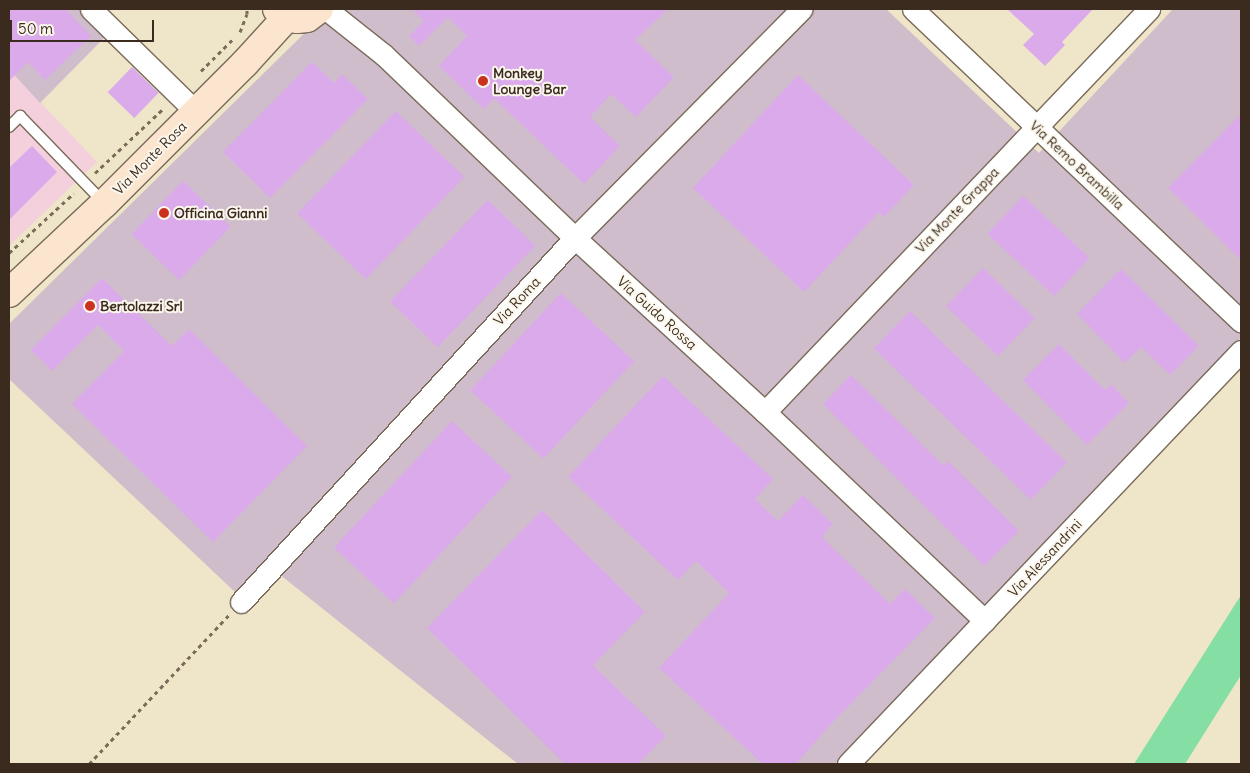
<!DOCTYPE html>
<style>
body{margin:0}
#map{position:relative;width:1250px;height:773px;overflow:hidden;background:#efe5c9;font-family:Delius,sans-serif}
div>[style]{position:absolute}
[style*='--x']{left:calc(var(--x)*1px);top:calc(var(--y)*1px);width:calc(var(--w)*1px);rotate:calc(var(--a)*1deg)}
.built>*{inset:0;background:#f4cfdc}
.industrial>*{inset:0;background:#d0bdcc}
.green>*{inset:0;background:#85dfa4}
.building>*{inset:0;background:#daaaeb;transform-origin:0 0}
.path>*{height:3px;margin-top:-1.5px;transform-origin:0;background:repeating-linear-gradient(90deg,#7a6b5a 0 4px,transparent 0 8px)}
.roads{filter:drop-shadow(1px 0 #7a6b5a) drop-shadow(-1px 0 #7a6b5a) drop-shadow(0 1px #7a6b5a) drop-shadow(0 -1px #7a6b5a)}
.lane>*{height:10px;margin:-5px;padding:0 5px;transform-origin:5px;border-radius:5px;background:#fff}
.street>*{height:21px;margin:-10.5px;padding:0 10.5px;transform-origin:10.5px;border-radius:10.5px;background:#fff}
.secondary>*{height:28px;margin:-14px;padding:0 14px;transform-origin:14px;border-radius:14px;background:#fbe5cf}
.dots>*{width:14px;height:14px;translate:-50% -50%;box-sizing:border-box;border:2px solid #fbf7ec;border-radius:50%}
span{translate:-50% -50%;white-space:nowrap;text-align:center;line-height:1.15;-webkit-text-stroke:4px #fbf7ec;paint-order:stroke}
.poi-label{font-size:14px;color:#3b2a1e;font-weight:700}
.left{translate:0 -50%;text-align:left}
.street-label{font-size:14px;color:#3b2a1e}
.frame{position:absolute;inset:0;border:10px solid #3b2a1e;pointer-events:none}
.scale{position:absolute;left:10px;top:20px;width:144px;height:22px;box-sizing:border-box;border:2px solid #3b2a1e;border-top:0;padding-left:6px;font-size:15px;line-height:18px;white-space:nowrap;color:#3b2a1e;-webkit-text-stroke:4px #fbf7ec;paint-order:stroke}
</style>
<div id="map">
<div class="built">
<i style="clip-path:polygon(9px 69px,97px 162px,9px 246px)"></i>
</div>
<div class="industrial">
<i style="clip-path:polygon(9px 9px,81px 9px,107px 35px,40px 103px,9px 69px)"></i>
<i style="clip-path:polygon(329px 9px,886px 9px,1039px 153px,1173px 9px,1241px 9px,1241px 338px,845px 764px,518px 764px,264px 562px,235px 592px,9px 379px,9px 324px)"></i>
</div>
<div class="green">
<i style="clip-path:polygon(1241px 595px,1241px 675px,1185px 764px,1134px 764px)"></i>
</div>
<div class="building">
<i style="clip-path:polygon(9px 9px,65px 9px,91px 36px,45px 80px,28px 62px,9px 81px)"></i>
<i style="clip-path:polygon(412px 9px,668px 9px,635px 40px,674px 77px,636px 117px,611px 94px,590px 117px,620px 146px,584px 184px,494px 98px,484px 109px,439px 66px,467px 36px,448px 17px,419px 46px,409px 36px,424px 21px)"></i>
<i style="clip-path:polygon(1007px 9px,1093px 9px,1062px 42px,1065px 45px,1045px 66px,1023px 45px,1034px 34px)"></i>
<i style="clip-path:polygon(312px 62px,334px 83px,342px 74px,368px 99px,270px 198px,223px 152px)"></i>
<i style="left:132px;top:67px;width:37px;height:35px;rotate:44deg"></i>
<i style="clip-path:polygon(798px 75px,914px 185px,884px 217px,879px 212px,804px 292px,693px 188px)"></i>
<i style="left:396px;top:111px;width:95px;height:142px;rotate:44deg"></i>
<i style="clip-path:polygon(1241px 114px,1241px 260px,1168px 188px)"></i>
<i style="clip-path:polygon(32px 146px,57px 172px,9px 220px,9px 168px)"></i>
<i style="left:183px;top:181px;width:66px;height:74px;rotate:44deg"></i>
<i style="left:1023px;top:196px;width:91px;height:52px;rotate:43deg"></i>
<i style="left:488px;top:200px;width:66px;height:141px;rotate:44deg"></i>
<i style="left:983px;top:268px;width:72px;height:53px;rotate:44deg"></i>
<i style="clip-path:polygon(1121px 269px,1199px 346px,1170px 375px,1141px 347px,1125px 363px,1077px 314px)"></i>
<i style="clip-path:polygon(102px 278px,172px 346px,189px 329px,307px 446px,213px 542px,72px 404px,124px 351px,98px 325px,52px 371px,31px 350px)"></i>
<i style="left:561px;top:293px;width:100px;height:133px;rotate:43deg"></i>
<i style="left:910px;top:311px;width:218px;height:52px;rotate:44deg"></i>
<i style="clip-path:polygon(1059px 344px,1105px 390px,1111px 384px,1129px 403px,1087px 445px,1023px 380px)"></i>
<i style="clip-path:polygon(851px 375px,944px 466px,948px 461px,1019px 531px,984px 566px,823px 404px)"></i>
<i style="clip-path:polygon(663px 376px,773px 479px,755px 499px,778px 521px,803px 495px,833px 524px,822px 537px,890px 604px,905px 589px,935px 618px,831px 724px,796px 764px,763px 764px,659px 668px,729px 593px,696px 561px,678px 580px,568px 477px)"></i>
<i style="left:452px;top:421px;width:82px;height:173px;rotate:43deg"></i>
<i style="clip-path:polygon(542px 510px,645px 612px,593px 665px,666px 736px,638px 764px,565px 764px,427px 628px)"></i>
</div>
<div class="path">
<i style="--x:240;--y:32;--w:19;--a:-69"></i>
<i style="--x:247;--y:14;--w:5;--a:-90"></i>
<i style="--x:201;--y:71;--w:47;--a:-45"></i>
<i style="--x:95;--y:173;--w:96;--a:-43.3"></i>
<i style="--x:9;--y:253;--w:88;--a:-42.7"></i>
<i style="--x:89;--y:764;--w:204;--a:-46.8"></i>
</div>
<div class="roads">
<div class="lane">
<i style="--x:9;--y:127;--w:16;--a:-45"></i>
<i style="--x:20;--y:116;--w:121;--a:46"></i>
</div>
<div class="street">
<i style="--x:91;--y:9;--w:147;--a:44.4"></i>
<i style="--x:326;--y:9;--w:74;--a:38.4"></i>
<i style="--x:384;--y:55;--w:265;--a:43.8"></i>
<i style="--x:575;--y:238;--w:258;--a:42.5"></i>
<i style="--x:765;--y:412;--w:303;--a:43.5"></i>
<i style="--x:913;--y:9;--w:453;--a:43.6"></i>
<i style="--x:765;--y:412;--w:557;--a:-46.38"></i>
<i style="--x:241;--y:602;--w:494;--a:-47.5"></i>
<i style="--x:575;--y:238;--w:322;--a:-45.3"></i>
<i style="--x:848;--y:764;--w:570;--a:-46.42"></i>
</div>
<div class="secondary">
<i style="--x:277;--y:9;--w:13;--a:39"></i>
<i style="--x:287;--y:17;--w:10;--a:11"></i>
<i style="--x:297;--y:19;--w:10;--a:-6"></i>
<i style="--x:307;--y:18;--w:15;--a:-37"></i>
<i style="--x:9;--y:293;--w:132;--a:-43.2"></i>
<i style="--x:105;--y:203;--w:198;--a:-45"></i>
<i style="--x:245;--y:63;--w:62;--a:-47.6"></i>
</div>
</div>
<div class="dots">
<i style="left:483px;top:81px;background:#c8321e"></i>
<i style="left:164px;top:213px;background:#c8321e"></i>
<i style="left:90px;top:306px;background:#c8321e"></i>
</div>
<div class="poi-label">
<span class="left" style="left:493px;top:81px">Monkey<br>Lounge Bar</span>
<span class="left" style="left:174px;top:213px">Officina Gianni</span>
<span class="left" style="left:100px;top:306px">Bertolazzi Srl</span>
</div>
<div class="street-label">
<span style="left:150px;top:158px;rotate:-45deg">Via Monte Rosa</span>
<span style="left:1077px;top:165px;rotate:43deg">Via Remo Brambilla</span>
<span style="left:957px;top:210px;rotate:-46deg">Via Monte Grappa</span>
<span style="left:517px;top:301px;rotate:-47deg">Via Roma</span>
<span style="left:657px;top:313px;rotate:42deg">Via Guido Rossa</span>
<span style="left:1045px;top:558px;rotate:-47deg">Via Alessandrini</span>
</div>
<div class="frame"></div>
<div class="scale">50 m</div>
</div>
